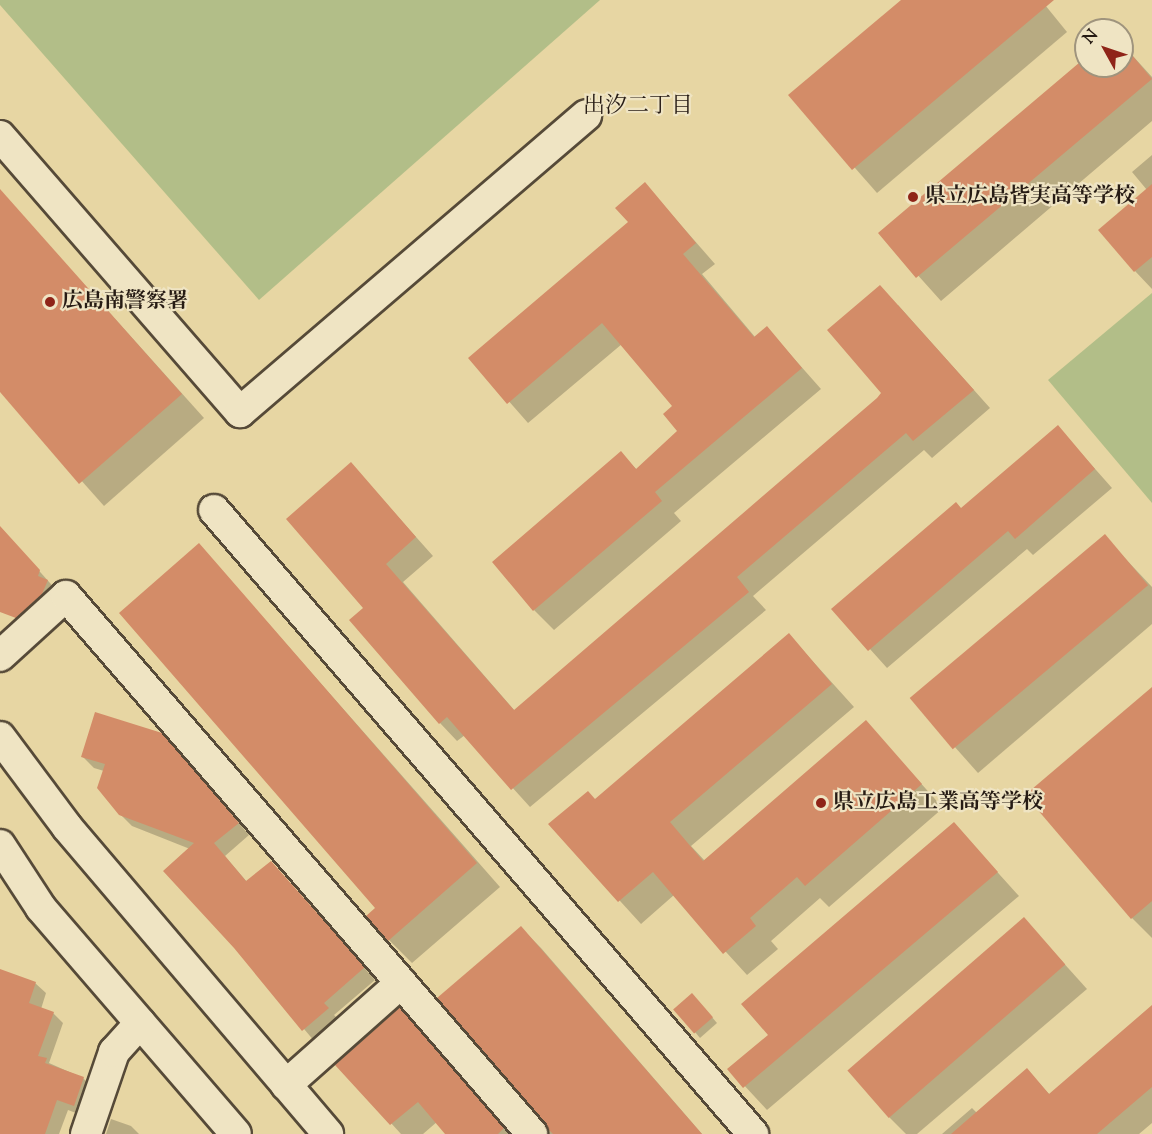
<!DOCTYPE html>
<meta charset="utf-8">
<style>
body{margin:0}
#map{position:relative;width:1152px;height:1134px;overflow:hidden;background:#e7d6a3;font-family:"Sorts Mill Goudy","Noto Serif JP",serif}
div>[style]{position:absolute}
[style*='--x']{left:calc(var(--x)*1px);top:calc(var(--y)*1px);width:calc(var(--w)*1px);rotate:calc(var(--a)*1deg)}
.green>*{inset:0;background:#b2be88}
.shadow>*{inset:0;background:#0003}
.building>*{inset:0;background:#d38c68;transform-origin:0 0}
.roads{filter:drop-shadow(2px 0 #564a38) drop-shadow(-2px 0 #564a38) drop-shadow(0 2px #564a38) drop-shadow(0 -2px #564a38)}
.minor>*{height:30px;margin:-15px;padding:0 15px;transform-origin:15px;border-radius:15px;background:#efe4c3}
.dots>*{width:16px;height:16px;translate:-50% -50%;box-sizing:border-box;border:3px solid #efe4c3;border-radius:50%}
span{translate:-50% -50%;white-space:nowrap;text-align:center;line-height:1.15;-webkit-text-stroke:4.5px #efe4c3;paint-order:stroke}
.poi-label{font-size:21px;color:#261b14;font-weight:700}
.left{translate:0 -50%;text-align:left}
.neighbourhood-label{font-size:22px;color:#261b14}
.north{position:absolute;left:1074px;top:18px;width:60px;height:60px;box-sizing:border-box;background:#efe4c3;border:2px solid #9f947d;border-radius:50%;rotate:310deg;font-size:16px;font-weight:700;line-height:24px;text-align:center;color:#261b14}
.north::after{content:'';display:block;margin:auto;width:21px;height:27px;background:#8f2418;clip-path:polygon(50% 0,100% 100%,50% 72%,0 100%)}
</style>
<div id="map">
<div class="green">
<i style="clip-path:polygon(0 0,600px 0,259px 300px,0 5px)"></i>
<i style="clip-path:polygon(1152px 293px,1152px 503px,1048px 380px)"></i>
</div>
<div class="shadow">
<i style="clip-path:polygon(903px 0,1041px 0,1067px 32px,877px 193px,791px 95px)"></i>
<i style="clip-path:polygon(1122px 44px,1152px 77px,1152px 121px,941px 301px,880px 233px,1086px 59px,1086px 66px,1122px 66px)"></i>
<i style="clip-path:polygon(1152px 155px,1152px 289px,1135px 271px,1147px 190px,1132px 172px)"></i>
<i style="clip-path:polygon(645px 184px,715px 264px,702px 274px,755px 337px,767px 328px,821px 389px,674px 513px,681px 521px,554px 630px,534px 610px,621px 453px,637px 470px,679px 432px,674px 406px,622px 344px,528px 423px,471px 358px,630px 223px)"></i>
<i style="clip-path:polygon(11px 203px,204px 418px,104px 506px,0 389px,0 212px)"></i>
<i style="clip-path:polygon(898px 305px,990px 408px,932px 458px,924px 450px,753px 596px,766px 610px,530px 807px,465px 735px,457px 741px,440px 723px,365px 608px,351px 464px,433px 556px,403px 582px,515px 711px,878px 399px,882px 393px)"></i>
<i style="clip-path:polygon(1058px 427px,1112px 488px,1033px 555px,1027px 549px,887px 668px,834px 609px,961px 510px)"></i>
<i style="clip-path:polygon(0 527px,58px 592px,26px 629px,0 601px)"></i>
<i style="clip-path:polygon(1105px 537px,1152px 587px,1152px 624px,978px 773px,913px 700px)"></i>
<i style="clip-path:polygon(199px 545px,500px 887px,412px 963px,389px 940px,377px 908px)"></i>
<i style="clip-path:polygon(789px 635px,854px 707px,691px 846px,705px 861px,866px 722px,943px 808px,829px 907px,820px 898px,771px 941px,778px 949px,747px 975px,674px 895px,641px 924px,550px 824px,595px 800px)"></i>
<i style="clip-path:polygon(1152px 689px,1152px 938px,1132px 918px)"></i>
<i style="clip-path:polygon(174px 747px,249px 835px,225px 856px,247px 882px,282px 874px,375px 980px,334px 1015px,339px 1020px,315px 1042px,235px 947px,190px 849px,132px 826px,120px 814px,104px 771px,94px 768px,82px 756px)"></i>
<i style="clip-path:polygon(954px 824px,1019px 896px,767px 1110px,729px 1069px,770px 1035px)"></i>
<i style="clip-path:polygon(1024px 919px,1087px 989px,917px 1134px,906px 1134px,888px 1116px)"></i>
<i style="clip-path:polygon(521px 928px,541px 948px,702px 1134px,549px 1134px)"></i>
<i style="clip-path:polygon(0 970px,35px 983px,46px 993px,41px 1009px,53px 1013px,63px 1023px,49px 1063px,83px 1078px,94px 1089px,84px 1116px,68px 1110px,59px 1134px,0 1134px)"></i>
<i style="clip-path:polygon(698px 1001px,717px 1023px,700px 1038px,695px 1032px)"></i>
<i style="clip-path:polygon(1152px 1007px,1152px 1123px,1139px 1134px,942px 1134px,972px 1108px,977px 1113px,1027px 1070px,1050px 1095px)"></i>
<i style="clip-path:polygon(400px 1010px,420px 1030px,510px 1134px,449px 1134px,438px 1121px,423px 1134px,401px 1134px,338px 1065px)"></i>
<i style="clip-path:polygon(111px 1119px,131px 1126px,139px 1134px,106px 1134px)"></i>
</div>
<div class="building">
<i style="clip-path:polygon(901px 0,1054px 0,852px 170px,788px 95px)"></i>
<i style="clip-path:polygon(1122px 43px,1152px 79px,916px 278px,878px 233px,1086px 57px,1086px 66px,1122px 66px)"></i>
<i style="clip-path:polygon(645px 182px,696px 243px,683px 254px,754px 337px,767px 326px,802px 368px,655px 492px,662px 501px,533px 611px,492px 562px,621px 451px,636px 469px,677px 431px,663px 414px,672px 406px,602px 323px,507px 404px,468px 358px,628px 222px,615px 208px)"></i>
<i style="clip-path:polygon(1152px 184px,1152px 257px,1134px 272px,1098px 230px)"></i>
<i style="clip-path:polygon(0 189px,182px 394px,79px 484px,0 392px)"></i>
<i style="clip-path:polygon(880px 285px,974px 390px,913px 441px,906px 433px,737px 577px,749px 592px,511px 790px,447px 717px,439px 724px,349px 620px,363px 608px,286px 519px,351px 462px,416px 537px,386px 564px,514px 710px,877px 398px,881px 393px,827px 330px)"></i>
<i style="clip-path:polygon(1058px 425px,1095px 469px,1015px 539px,1008px 531px,868px 651px,831px 609px,956px 502px,961px 508px)"></i>
<i style="clip-path:polygon(0 526px,40px 570px,38px 576px,48px 580px,42px 594px,16px 618px,0 612px)"></i>
<i style="left:1105px;top:534px;width:67px;height:255px;rotate:50deg"></i>
<i style="clip-path:polygon(199px 543px,477px 863px,388px 941px,366px 916px,375px 908px,119px 613px)"></i>
<i style="clip-path:polygon(789px 633px,832px 684px,670px 822px,703px 861px,866px 720px,922px 784px,805px 886px,797px 877px,750px 918px,756px 926px,723px 954px,653px 872px,618px 902px,548px 824px,588px 791px,595px 799px)"></i>
<i style="clip-path:polygon(1152px 687px,1152px 901px,1131px 919px,1025px 795px)"></i>
<i style="clip-path:polygon(95px 712px,162px 733px,239px 823px,214px 843px,246px 881px,271px 861px,365px 967px,324px 1003px,329px 1008px,302px 1031px,234px 948px,163px 871px,194px 843px,119px 815px,97px 788px,105px 764px,81px 757px)"></i>
<i style="clip-path:polygon(954px 822px,998px 872px,743px 1088px,727px 1069px,768px 1035px,741px 1004px)"></i>
<i style="left:1024px;top:917px;width:63px;height:234px;rotate:49deg"></i>
<i style="clip-path:polygon(521px 926px,702px 1134px,553px 1134px,548px 1129px,437px 998px)"></i>
<i style="clip-path:polygon(0 969px,36px 982px,29px 1003px,54px 1012px,38px 1056px,47px 1058px,45px 1063px,84px 1077px,74px 1106px,57px 1100px,45px 1134px,0 1134px)"></i>
<i style="left:692px;top:993px;width:32px;height:25px;rotate:49deg"></i>
<i style="clip-path:polygon(1152px 1005px,1152px 1087px,1097px 1134px,951px 1134px,1027px 1068px,1049px 1094px)"></i>
<i style="clip-path:polygon(400px 1007px,504px 1128px,498px 1134px,445px 1134px,418px 1102px,390px 1125px,335px 1065px)"></i>
</div>
<div class="roads">
<div class="minor">
<i style="--x:0;--y:136;--w:366;--a:49"></i>
<i style="--x:240;--y:412;--w:456;--a:-40.6"></i>
<i style="--x:214;--y:510;--w:825;--a:49.18"></i>
<i style="--x:0;--y:656;--w:89;--a:-42.3"></i>
<i style="--x:66;--y:596;--w:712;--a:49.1"></i>
<i style="--x:0;--y:737;--w:112;--a:53.3"></i>
<i style="--x:67;--y:827;--w:403;--a:49.6"></i>
<i style="--x:0;--y:845;--w:75;--a:56.9"></i>
<i style="--x:41;--y:908;--w:298;--a:49.2"></i>
<i style="--x:286;--y:1085;--w:154;--a:-41.6"></i>
<i style="--x:86;--y:1134;--w:87;--a:-71.1"></i>
<i style="--x:114;--y:1052;--w:39;--a:-48"></i>
</div>
</div>
<div class="dots">
<i style="left:913px;top:197px;background:#8f2418"></i>
<i style="left:50px;top:302px;background:#8f2418"></i>
<i style="left:821px;top:803px;background:#8f2418"></i>
</div>
<div class="poi-label">
<span class="left" style="left:925px;top:197px">県立広島皆実高等学校</span>
<span class="left" style="left:62px;top:302px">広島南警察署</span>
<span class="left" style="left:833px;top:803px">県立広島工業高等学校</span>
</div>
<div class="neighbourhood-label">
<span style="left:638px;top:108px">出汐二丁目</span>
</div>
<div class="north">N</div>
</div>
